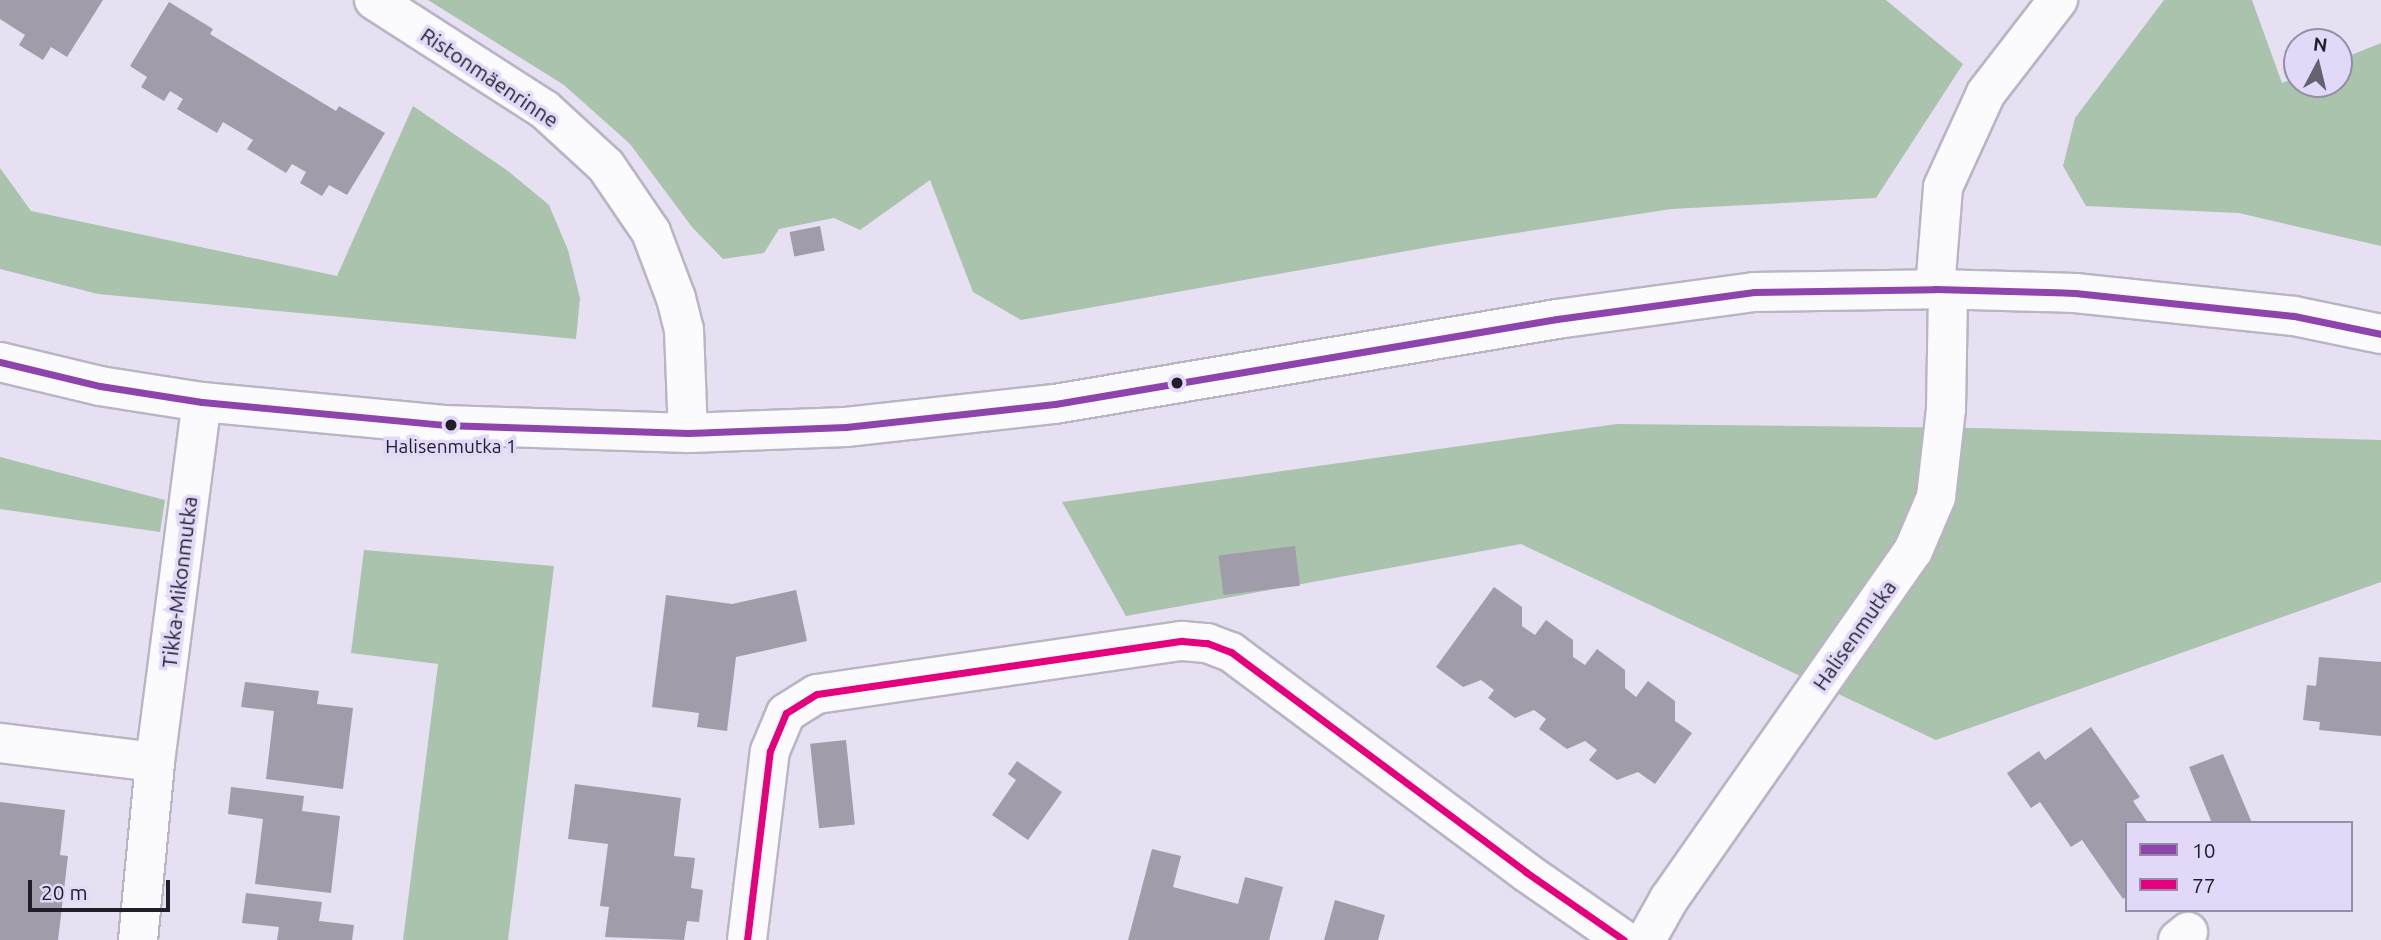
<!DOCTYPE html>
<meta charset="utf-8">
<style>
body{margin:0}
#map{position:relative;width:2381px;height:940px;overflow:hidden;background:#e6e0f2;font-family:Ubuntu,sans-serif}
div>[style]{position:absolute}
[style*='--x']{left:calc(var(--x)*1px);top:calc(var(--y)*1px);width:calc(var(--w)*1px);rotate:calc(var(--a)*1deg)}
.forest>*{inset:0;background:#a9c3ad}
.building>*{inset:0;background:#a09ca9;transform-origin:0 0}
.roads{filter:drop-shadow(2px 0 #b9b5c3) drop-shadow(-2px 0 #b9b5c3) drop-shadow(0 2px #b9b5c3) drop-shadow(0 -2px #b9b5c3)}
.minor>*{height:38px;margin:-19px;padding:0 19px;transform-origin:19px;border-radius:19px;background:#fbfafd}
.bus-1>*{height:7px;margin:-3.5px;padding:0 3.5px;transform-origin:3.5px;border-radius:3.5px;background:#8e44ad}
.bus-2>*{height:7px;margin:-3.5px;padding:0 3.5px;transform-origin:3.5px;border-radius:3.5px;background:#e5007d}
.dots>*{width:19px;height:19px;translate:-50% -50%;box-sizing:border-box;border:4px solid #e2d9f9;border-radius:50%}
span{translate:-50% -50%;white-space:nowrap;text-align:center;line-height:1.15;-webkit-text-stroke:7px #e2d9f9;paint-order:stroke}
.bus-label{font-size:19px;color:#211d29}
.street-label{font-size:21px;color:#211d29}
.legend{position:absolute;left:2125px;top:821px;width:228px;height:91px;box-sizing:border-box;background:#e2d9f9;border:2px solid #958ea6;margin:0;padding:9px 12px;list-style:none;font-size:21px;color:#211d29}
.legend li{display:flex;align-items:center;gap:14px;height:35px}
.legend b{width:35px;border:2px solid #958ea6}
.north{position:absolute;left:2283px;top:28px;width:70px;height:70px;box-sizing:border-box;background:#e2d9f9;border:2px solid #958ea6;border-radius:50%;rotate:7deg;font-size:19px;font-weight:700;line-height:28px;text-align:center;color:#211d29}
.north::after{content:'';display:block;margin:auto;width:24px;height:32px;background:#66616f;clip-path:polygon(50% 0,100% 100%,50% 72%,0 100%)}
.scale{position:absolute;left:28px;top:880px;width:142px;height:32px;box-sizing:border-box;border:4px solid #211d29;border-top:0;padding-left:9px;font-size:21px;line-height:24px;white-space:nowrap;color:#211d29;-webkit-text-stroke:5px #e2d9f9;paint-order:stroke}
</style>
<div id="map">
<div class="forest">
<i style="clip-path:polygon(428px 0,1886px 0,1963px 64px,1876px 198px,1671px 209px,1446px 244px,1021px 320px,973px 292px,930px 180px,860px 230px,834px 218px,779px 229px,764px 253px,723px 259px,692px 227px,630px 144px,564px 85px)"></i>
<i style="clip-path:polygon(2164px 0,2252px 0,2282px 83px,2297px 77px,2297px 84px,2339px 84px,2339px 60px,2381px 43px,2381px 246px,2239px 213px,2086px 206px,2063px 166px,2075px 118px)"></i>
<i style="clip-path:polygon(413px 106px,508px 171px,549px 205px,568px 250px,580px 298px,576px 339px,98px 294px,0 269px,0 168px,31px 211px,337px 276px)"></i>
<i style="clip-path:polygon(1617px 424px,1976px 428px,2381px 440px,2381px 582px,1936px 740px,1521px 544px,1126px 616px,1062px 502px)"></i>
<i style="clip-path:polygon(0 457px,165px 500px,160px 532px,0 509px)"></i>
<i style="clip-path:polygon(364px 550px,554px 566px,508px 940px,403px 940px,438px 664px,351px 653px)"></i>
</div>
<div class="building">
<i style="clip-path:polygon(0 0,103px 0,67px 57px,51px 47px,43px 60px,19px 45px,25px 35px,0 19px)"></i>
<i style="clip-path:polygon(169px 2px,213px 29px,210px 34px,336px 111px,339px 106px,385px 133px,347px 195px,329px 185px,322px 196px,300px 183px,306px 172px,292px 164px,286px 173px,247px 149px,253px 140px,223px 122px,217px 133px,177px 109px,183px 99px,170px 91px,164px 101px,141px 87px,147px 77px,130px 66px)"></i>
<i style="left:820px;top:226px;width:25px;height:31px;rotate:79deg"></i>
<i style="left:1295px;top:546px;width:40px;height:77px;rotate:83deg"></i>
<i style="clip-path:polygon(1494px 587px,1522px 607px,1522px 626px,1535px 635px,1546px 620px,1573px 640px,1573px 657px,1585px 665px,1597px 649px,1625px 670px,1625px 688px,1636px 697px,1648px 681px,1675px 701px,1675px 721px,1692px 733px,1655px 784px,1638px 772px,1617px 780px,1589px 760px,1597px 750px,1585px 741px,1567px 749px,1539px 729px,1546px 719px,1534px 710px,1515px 718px,1488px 698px,1494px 690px,1481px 680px,1463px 687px,1436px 667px)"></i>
<i style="clip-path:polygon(796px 590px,807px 641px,736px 657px,727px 731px,697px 727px,699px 713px,652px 707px,666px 595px,732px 604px)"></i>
<i style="clip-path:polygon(2319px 657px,2381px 662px,2381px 736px,2319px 730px,2320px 722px,2303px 720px,2307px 685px,2316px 686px)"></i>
<i style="clip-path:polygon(245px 682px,319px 691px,317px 704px,353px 708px,343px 789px,266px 779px,274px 711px,241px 707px)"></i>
<i style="clip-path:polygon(2091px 727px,2140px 797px,2133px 801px,2148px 823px,2127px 823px,2127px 896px,2123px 899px,2082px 840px,2071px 847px,2040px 802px,2031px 808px,2007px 773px,2039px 751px,2045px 760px)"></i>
<i style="left:846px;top:740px;width:85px;height:36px;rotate:84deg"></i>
<i style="clip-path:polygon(2223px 754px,2252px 823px,2212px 823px,2189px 767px)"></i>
<i style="clip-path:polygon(1017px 761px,1062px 792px,1028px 840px,992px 815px,1016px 780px,1008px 774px)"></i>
<i style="clip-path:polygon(575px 784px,681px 798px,674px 856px,695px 858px,691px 888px,703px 890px,699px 922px,687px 921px,684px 940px,605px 937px,609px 907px,600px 906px,608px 844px,568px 839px)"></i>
<i style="clip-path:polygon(231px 787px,304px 796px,302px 811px,340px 816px,331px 893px,255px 884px,263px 819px,228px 814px)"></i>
<i style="clip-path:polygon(0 802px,65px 810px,60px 855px,68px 856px,58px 940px,0 940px)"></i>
<i style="clip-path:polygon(1152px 849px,1181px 856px,1173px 887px,1238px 904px,1245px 877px,1283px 887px,1269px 940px,1128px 940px)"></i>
<i style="clip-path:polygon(246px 893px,322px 902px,319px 921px,354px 925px,352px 940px,277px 940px,279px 927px,242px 923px)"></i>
<i style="clip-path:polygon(1335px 900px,1385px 915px,1378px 940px,1324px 940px)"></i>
</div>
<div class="roads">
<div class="minor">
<i style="--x:374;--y:0;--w:202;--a:32.7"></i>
<i style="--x:544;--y:109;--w:84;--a:42.6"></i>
<i style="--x:606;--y:166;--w:80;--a:55.7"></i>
<i style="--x:651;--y:232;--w:71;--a:69.3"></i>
<i style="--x:676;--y:298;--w:33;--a:76"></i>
<i style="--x:684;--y:330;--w:103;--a:87.8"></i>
<i style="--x:1935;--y:289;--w:102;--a:-85.5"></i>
<i style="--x:1943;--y:187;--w:103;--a:-65.4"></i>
<i style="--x:1986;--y:93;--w:118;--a:-52.3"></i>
<i style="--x:0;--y:362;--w:103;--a:13.5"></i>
<i style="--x:100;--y:386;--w:103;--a:8.9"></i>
<i style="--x:202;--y:402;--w:243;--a:5.4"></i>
<i style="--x:444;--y:425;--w:244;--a:1.9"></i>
<i style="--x:688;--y:433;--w:158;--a:-2.2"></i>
<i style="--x:846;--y:427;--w:210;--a:-6.3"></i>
<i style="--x:1055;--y:404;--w:509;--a:-9.61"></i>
<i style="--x:1557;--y:319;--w:199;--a:-7.8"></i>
<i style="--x:1754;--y:292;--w:181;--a:-0.9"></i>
<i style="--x:1935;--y:289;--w:140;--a:1.6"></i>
<i style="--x:2075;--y:293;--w:220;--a:6"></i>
<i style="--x:2294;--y:316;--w:89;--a:11.7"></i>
<i style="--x:0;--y:743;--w:156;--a:7"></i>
<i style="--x:138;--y:940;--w:179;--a:-84.5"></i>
<i style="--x:155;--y:762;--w:363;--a:-82.6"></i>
<i style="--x:747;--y:940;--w:190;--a:-83.1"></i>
<i style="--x:770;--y:751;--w:41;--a:-67.2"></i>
<i style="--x:786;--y:713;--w:36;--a:-32"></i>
<i style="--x:817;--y:694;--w:369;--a:-8.3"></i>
<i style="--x:1182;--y:641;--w:25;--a:5"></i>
<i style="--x:1207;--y:643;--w:26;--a:21"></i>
<i style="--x:1231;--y:652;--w:368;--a:36.7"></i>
<i style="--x:1526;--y:872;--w:119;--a:34.8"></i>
<i style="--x:1646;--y:940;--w:47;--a:-60.7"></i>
<i style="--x:1669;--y:899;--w:425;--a:-55"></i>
<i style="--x:1913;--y:551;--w:59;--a:-66.9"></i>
<i style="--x:1936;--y:497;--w:89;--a:-83.5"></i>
<i style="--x:1946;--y:409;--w:119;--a:-89"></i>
<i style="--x:2178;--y:940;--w:13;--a:-39"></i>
</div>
</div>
<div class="bus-1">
<i style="--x:0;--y:362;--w:103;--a:13.5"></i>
<i style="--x:100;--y:386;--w:103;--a:8.9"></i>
<i style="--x:202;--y:402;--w:243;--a:5.4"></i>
<i style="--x:444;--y:425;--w:244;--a:1.9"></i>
<i style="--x:688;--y:433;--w:158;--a:-2.2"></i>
<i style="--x:846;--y:427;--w:210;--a:-6.3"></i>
<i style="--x:1055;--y:404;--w:509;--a:-9.61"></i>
<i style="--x:1557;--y:319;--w:199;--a:-7.8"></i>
<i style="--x:1754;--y:292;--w:181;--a:-0.9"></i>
<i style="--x:1935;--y:289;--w:140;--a:1.6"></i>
<i style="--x:2075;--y:293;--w:220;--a:6"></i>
<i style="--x:2294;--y:316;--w:89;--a:11.7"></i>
</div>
<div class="bus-2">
<i style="--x:747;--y:940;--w:190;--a:-83.1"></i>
<i style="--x:770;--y:751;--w:41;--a:-67.2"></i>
<i style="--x:786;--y:713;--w:36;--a:-32"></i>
<i style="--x:817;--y:694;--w:369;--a:-8.3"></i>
<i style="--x:1182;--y:641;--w:25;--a:5"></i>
<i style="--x:1207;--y:643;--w:26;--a:21"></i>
<i style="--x:1231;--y:652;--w:368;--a:36.7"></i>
<i style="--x:1526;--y:872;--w:119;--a:34.8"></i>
</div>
<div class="dots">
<i style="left:1177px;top:383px;background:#211d29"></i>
<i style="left:451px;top:425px;background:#211d29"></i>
</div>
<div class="bus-label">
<span style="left:451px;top:447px">Halisenmutka 1</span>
</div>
<div class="street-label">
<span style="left:490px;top:77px;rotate:34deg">Ristonmäenrinne</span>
<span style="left:179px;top:582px;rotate:-83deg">Tikka-Mikonmutka</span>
<span style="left:1854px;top:635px;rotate:-55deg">Halisenmutka</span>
</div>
<ul class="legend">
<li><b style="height:9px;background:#8e44ad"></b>10</li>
<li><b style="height:9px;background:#e5007d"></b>77</li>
</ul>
<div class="north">N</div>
<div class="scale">20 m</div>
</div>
